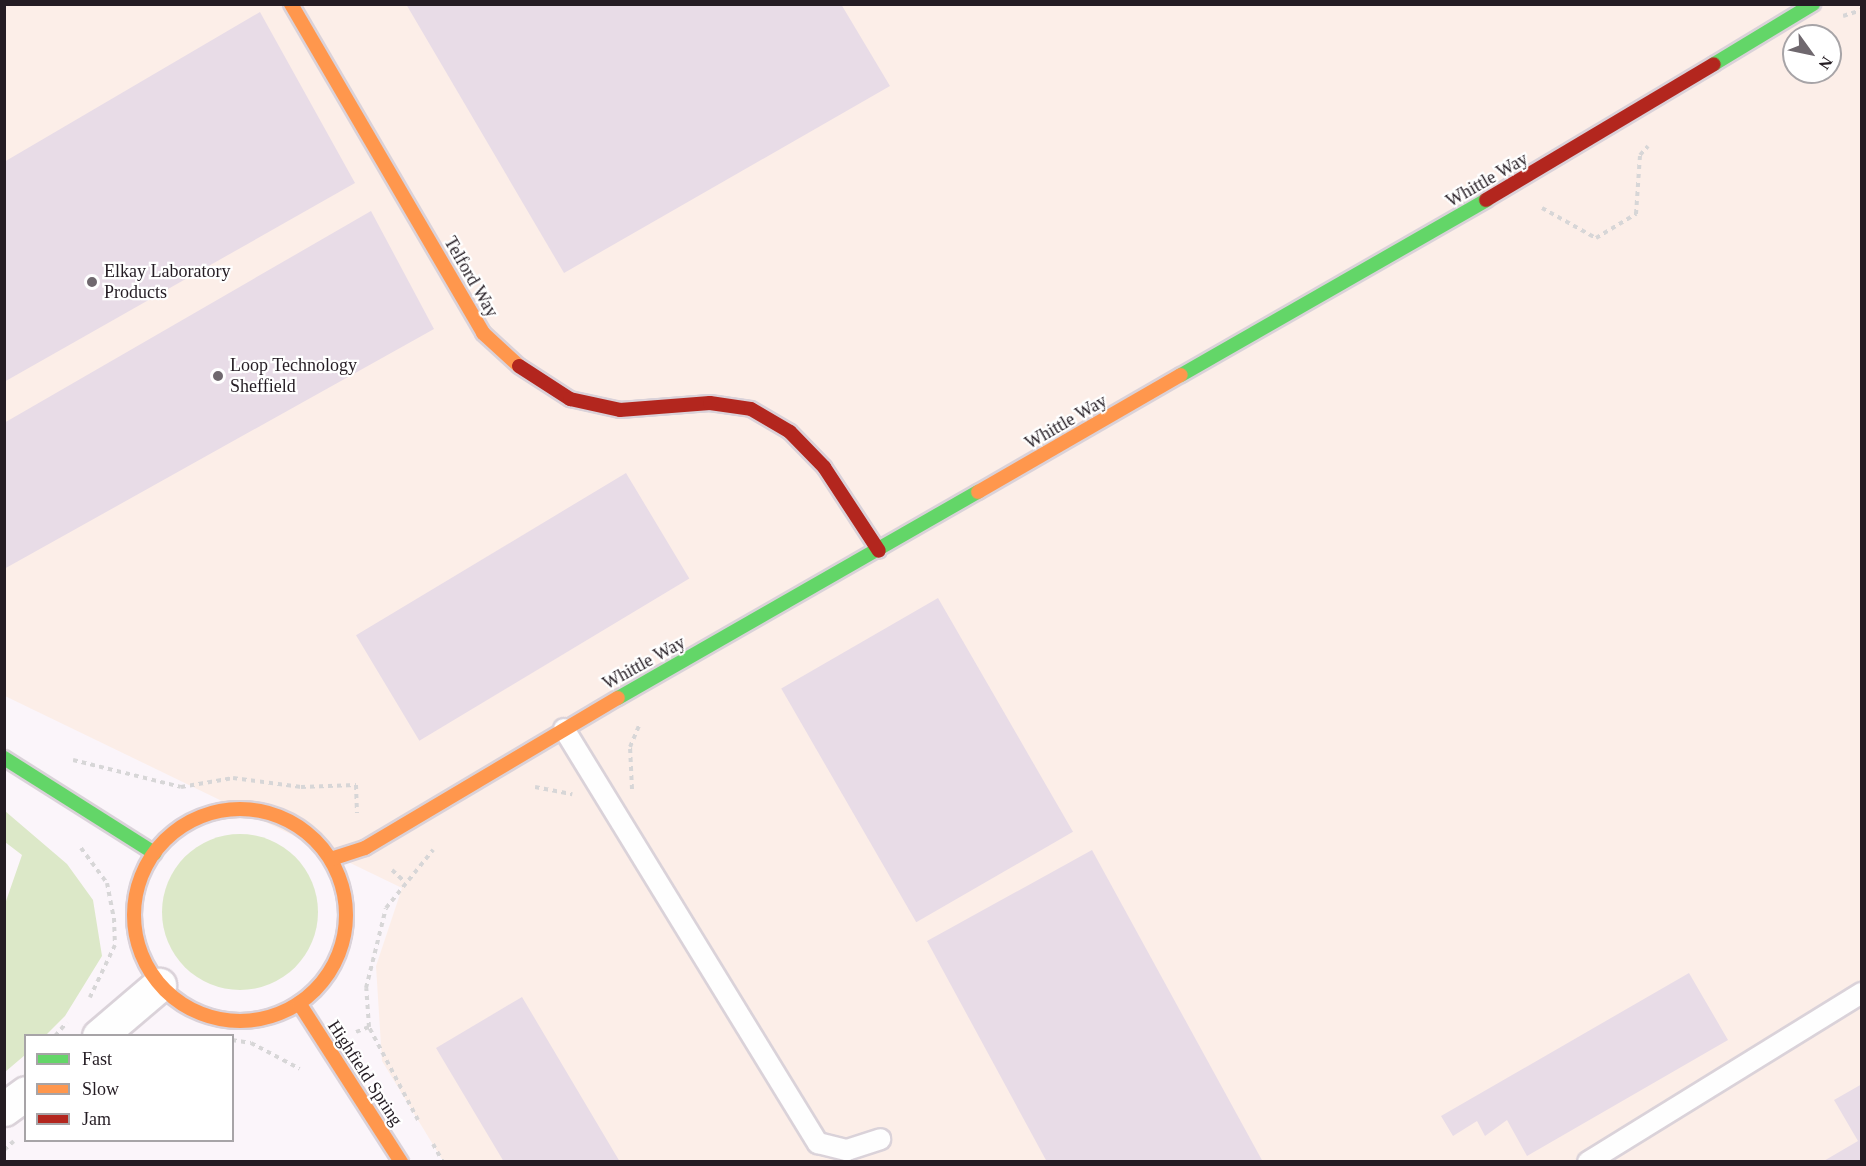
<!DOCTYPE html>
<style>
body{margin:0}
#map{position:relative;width:1866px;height:1166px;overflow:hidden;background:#fbf5fa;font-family:Georgia,serif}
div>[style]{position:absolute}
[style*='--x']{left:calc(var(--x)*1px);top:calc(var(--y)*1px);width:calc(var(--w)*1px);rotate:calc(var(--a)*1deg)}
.industrial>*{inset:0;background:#fceee8}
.green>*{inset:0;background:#dce8c8}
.round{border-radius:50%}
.building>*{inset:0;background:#e8dce7;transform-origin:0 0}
.path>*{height:4px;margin-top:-2px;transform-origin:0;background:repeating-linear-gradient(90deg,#d7d6d7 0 4.5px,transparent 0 9px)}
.roads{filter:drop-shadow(2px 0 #dad2d9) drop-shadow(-2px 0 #dad2d9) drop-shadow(0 2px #dad2d9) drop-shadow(0 -2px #dad2d9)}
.lane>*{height:20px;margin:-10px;padding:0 10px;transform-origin:10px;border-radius:10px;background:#fefefe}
.street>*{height:33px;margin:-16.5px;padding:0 16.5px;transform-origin:16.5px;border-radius:16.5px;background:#fefefe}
.fast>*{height:14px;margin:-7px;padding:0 7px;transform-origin:7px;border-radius:7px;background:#63d668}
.slow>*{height:14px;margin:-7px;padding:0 7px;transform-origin:7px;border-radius:7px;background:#ff974d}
.slow>.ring{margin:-7px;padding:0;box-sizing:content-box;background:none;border:14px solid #ff974d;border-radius:50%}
.jam>*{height:14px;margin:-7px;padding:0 7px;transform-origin:7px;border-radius:7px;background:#b3261e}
.dots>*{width:16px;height:16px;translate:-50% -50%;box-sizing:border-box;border:3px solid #fff;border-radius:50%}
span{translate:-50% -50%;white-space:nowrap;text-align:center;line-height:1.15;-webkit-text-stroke:4.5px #fff;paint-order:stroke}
.street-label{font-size:18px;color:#241c23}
.poi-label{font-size:18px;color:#241c23}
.left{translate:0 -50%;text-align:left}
.frame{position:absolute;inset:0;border:6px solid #241c23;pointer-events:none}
.legend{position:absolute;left:24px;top:1034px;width:210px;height:108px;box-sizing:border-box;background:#fff;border:2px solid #a7a4a7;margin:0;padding:8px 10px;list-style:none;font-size:18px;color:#241c23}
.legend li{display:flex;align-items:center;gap:12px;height:30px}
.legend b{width:30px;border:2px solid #a7a4a7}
.north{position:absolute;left:1782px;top:24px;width:60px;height:60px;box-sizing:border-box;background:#fff;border:2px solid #a7a4a7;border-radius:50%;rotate:123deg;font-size:16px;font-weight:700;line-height:24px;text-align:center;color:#241c23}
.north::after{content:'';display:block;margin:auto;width:21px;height:27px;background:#6f686e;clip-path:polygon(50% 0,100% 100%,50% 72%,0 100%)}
</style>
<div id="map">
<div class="industrial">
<i style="clip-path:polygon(evenodd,4px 5px,1861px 5px,1861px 1161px,443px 1161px,382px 1061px,376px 966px,402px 888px,5px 696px,4px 5px,1794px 36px,1830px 36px,1830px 72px,1794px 72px,1794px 36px)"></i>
</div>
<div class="green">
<i style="clip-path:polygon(5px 811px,67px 864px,93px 900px,102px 956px,65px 1016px,46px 1035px,26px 1036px,25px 1055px,5px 1072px,5px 904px,22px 855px,5px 842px)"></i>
<i class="round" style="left:162px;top:834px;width:156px;height:156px"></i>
</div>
<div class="building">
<i style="clip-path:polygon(406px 4px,841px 4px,890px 86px,564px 273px)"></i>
<i style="clip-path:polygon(260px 12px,355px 183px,4px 382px,4px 162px)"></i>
<i style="clip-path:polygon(371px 211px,434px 329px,4px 569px,4px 423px)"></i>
<i style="left:626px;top:473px;width:123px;height:315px;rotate:59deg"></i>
<i style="left:938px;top:598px;width:270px;height:181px;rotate:60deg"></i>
<i style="clip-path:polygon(1092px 850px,1263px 1162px,1047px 1162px,927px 941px)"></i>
<i style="clip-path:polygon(1689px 973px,1728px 1040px,1527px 1156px,1507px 1120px,1485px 1136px,1477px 1121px,1453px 1136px,1441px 1116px)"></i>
<i style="clip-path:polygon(522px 997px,620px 1162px,504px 1162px,436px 1048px)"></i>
<i style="clip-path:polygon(1862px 1084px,1862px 1162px,1822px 1162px,1858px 1141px,1834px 1100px)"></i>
</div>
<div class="path">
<i style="--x:1843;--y:16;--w:20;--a:-18"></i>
<i style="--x:1542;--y:208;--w:62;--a:29.1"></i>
<i style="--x:1596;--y:238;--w:47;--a:-31"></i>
<i style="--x:1636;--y:214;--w:59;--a:-86.1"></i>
<i style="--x:1640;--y:155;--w:12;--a:-48"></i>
<i style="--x:73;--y:760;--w:111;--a:14"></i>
<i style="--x:181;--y:787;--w:53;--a:-9.8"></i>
<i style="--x:233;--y:778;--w:69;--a:7.5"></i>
<i style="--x:301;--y:787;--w:55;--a:-2.1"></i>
<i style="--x:356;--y:785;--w:28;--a:88"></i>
<i style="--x:535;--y:787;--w:38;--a:11"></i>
<i style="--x:632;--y:789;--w:42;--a:-92.7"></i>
<i style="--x:630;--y:747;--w:23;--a:-67"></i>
<i style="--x:81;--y:848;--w:44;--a:53.4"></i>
<i style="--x:107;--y:883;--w:36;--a:79"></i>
<i style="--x:114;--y:918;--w:27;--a:88"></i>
<i style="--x:115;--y:945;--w:58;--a:115.7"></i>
<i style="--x:392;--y:870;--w:18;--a:43"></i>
<i style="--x:356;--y:1032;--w:14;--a:-21"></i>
<i style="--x:55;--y:1036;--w:18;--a:-49"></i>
<i style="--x:232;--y:1040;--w:19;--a:9"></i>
<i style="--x:251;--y:1043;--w:55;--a:28"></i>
<i style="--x:418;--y:1120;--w:105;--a:-117.8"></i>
<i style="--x:369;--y:1027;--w:39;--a:-94"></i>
<i style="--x:366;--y:988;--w:82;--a:-76"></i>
<i style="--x:386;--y:908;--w:75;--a:-51"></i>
<i style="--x:433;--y:1144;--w:21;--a:61"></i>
<i style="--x:4;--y:1150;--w:13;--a:-42"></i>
</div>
<div class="roads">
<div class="lane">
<i style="--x:564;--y:729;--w:486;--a:58.5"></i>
<i style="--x:818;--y:1143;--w:30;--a:14"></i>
<i style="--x:847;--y:1150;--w:35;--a:-18"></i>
<i style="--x:1588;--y:1162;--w:322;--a:-31.7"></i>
</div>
<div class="street">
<i style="--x:99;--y:1036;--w:79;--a:-40.4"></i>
<i style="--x:4;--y:1109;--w:27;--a:-36"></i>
</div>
<div class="fast">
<i style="--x:1714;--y:64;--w:116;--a:-31.2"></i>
<i style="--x:1181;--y:375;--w:352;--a:-29.8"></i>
<i style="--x:618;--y:698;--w:415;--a:-29.8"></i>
<i style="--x:4;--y:758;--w:178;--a:32.3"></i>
</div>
<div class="slow">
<i style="--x:291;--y:4;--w:381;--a:59.7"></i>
<i style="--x:483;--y:333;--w:49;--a:42.5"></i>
<i style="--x:978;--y:492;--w:234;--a:-30"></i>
<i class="ring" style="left:134px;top:809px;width:198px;height:198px"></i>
<i style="--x:331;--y:859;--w:36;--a:-18"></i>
<i style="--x:365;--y:848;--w:294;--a:-30.7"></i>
<i style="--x:299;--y:1003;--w:189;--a:57.3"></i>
</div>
<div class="jam">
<i style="--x:1486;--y:200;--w:265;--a:-30.8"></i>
<i style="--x:519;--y:366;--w:61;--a:32.9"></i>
<i style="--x:570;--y:399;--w:51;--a:12.4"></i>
<i style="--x:620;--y:410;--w:90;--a:-4.4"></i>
<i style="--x:710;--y:403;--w:41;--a:8.3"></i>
<i style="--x:751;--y:409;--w:45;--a:30.5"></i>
<i style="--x:790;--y:432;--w:49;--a:45.8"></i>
<i style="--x:824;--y:467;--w:100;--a:56.8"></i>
</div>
</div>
<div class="dots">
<i style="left:92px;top:282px;background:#6f686e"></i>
<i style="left:218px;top:376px;background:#6f686e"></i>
</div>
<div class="street-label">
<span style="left:1487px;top:180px;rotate:-30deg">Whittle Way</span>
<span style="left:471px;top:277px;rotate:60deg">Telford Way</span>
<span style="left:1066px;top:422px;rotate:-30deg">Whittle Way</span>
<span style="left:644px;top:663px;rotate:-29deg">Whittle Way</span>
<span style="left:365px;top:1073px;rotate:57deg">Highfield Spring</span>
</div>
<div class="poi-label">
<span class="left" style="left:104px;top:282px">Elkay Laboratory<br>Products</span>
<span class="left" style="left:230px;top:376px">Loop Technology<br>Sheffield</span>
</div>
<div class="frame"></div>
<ul class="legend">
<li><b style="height:8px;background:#63d668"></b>Fast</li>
<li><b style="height:8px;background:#ff974d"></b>Slow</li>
<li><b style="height:8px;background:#b3261e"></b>Jam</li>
</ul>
<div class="north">N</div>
</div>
